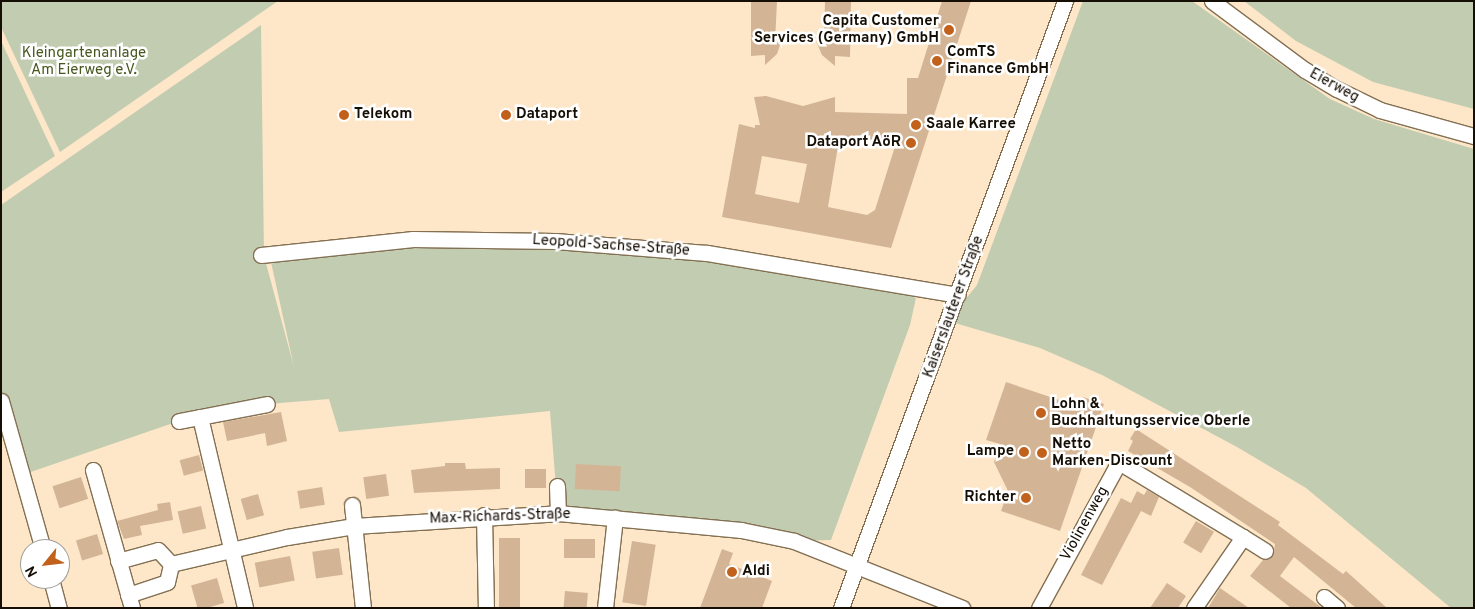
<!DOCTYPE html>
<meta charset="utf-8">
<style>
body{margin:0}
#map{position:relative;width:1475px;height:609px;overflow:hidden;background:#fde7c8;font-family:Overpass,sans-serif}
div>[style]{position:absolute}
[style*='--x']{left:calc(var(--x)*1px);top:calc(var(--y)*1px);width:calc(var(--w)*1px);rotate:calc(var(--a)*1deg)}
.green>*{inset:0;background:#c2ccb1}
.building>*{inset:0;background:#d3b596;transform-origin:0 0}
.roads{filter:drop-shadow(1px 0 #837053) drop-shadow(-1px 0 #837053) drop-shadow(0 1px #837053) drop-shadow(0 -1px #837053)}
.minor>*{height:15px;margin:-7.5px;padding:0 7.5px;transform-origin:7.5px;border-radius:7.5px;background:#fff}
.dots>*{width:14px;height:14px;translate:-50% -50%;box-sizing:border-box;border:2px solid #fff;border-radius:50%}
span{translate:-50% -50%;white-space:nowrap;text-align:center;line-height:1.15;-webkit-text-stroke:5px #fff;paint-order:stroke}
.poi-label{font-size:15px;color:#150e04;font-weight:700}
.right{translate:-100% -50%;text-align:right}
.left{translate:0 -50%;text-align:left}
.park-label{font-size:15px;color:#47581f}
.street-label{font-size:15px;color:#150e04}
.frame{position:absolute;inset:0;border:2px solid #150e04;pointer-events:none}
.north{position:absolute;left:20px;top:539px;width:50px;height:50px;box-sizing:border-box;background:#fff;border:1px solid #a19f9b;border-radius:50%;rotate:241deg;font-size:14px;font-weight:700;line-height:20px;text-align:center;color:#150e04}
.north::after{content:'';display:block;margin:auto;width:18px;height:22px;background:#c1611b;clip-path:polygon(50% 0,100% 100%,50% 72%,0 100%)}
</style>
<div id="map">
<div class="green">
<i style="clip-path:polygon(1px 1px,278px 1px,60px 152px,1px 27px)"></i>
<i style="clip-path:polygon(1083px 1px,1192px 1px,1330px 99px,1374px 119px,1474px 149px,1474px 608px,1451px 608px,1306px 488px,1237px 447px,1102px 375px,1040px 348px,948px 321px,977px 285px)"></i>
<i style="clip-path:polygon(1244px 1px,1474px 1px,1474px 109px,1373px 82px,1296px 41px)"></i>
<i style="clip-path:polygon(261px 25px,264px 256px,294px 367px,271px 262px,413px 239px,707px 253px,893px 290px,916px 298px,910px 325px,831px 540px,794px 541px,558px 513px,550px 411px,339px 432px,329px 399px,268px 404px,179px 421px,22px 475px,1px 394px,1px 205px)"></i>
<i style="clip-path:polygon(1px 41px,55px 156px,1px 192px)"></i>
</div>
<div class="building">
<i style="clip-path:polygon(751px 1px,777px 1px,775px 43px,781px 42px,777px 54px,765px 65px,765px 55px,751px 56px)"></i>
<i style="clip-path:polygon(825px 1px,851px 1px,850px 57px,835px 56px,835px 66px,822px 55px,816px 41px,824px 42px)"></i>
<i style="clip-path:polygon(evenodd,942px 1px,971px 1px,891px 248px,722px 217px,739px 124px,755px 128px,755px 125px,760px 125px,754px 97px,766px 96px,803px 106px,835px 97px,835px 112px,907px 114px,907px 78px,918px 78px,942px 1px,839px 140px,897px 140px,875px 210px,867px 215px,828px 207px,839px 140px,942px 1px,762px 156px,807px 164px,799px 203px,755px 194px,762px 156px)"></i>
<i style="clip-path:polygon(1006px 382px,1080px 407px,1083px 397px,1104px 404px,1060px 531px,1001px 511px,1008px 491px,994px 462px,1000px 444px,986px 440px)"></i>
<i style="clip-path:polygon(281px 412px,287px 441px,267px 446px,265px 433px,227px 441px,223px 422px)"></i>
<i style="clip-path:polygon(1136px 429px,1280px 522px,1278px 525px,1343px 574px,1346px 571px,1387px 608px,1356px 608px,1294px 557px,1280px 576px,1322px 608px,1291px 608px,1250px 576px,1263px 560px,1273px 556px,1275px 544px,1190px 487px,1128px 451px,1133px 441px,1130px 439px)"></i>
<i style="left:199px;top:455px;width:16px;height:20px;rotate:75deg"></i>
<i style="clip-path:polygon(445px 463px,465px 463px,466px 469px,500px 468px,500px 489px,414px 493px,411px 470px,445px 466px)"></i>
<i style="left:576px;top:464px;width:45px;height:25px;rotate:3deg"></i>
<i style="left:525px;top:469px;width:21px;height:19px"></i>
<i style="left:386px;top:474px;width:22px;height:23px;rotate:82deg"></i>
<i style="left:81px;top:477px;width:23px;height:30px;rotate:72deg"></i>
<i style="left:322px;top:487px;width:18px;height:25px;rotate:81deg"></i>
<i style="clip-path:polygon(1147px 490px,1159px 497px,1151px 516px,1141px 511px,1102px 585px,1081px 575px,1121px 498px,1131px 503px,1137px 491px,1144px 495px)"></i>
<i style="left:258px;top:494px;width:22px;height:18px;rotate:74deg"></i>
<i style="clip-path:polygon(170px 502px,173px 520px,140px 526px,142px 535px,124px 539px,117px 521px,158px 510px,157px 504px)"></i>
<i style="left:201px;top:506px;width:23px;height:24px;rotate:77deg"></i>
<i style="left:1196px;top:521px;width:21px;height:25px;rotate:31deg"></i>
<i style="left:97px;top:534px;width:21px;height:22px;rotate:73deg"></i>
<i style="left:499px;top:538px;width:21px;height:69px"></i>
<i style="left:564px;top:539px;width:31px;height:19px"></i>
<i style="left:632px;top:541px;width:24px;height:62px;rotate:9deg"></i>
<i style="left:339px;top:548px;width:27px;height:27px;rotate:82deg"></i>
<i style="clip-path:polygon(722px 549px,733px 553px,729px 564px,772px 581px,762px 608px,700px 608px)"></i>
<i style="left:290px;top:556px;width:25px;height:36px;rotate:79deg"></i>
<i style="left:217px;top:578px;width:26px;height:27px;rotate:74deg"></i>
<i style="clip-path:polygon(1167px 583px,1186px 596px,1178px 608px,1150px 608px)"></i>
<i style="clip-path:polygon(1220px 588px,1249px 608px,1208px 608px)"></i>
<i style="left:565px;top:591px;width:23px;height:17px;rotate:5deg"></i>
</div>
<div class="roads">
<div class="minor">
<i style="--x:1212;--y:1;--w:116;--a:36.6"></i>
<i style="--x:1305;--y:70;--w:37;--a:31"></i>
<i style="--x:1337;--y:89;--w:48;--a:26"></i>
<i style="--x:1380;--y:110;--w:98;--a:15.5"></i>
<i style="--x:261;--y:255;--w:153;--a:-6"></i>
<i style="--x:413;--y:239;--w:142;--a:0.8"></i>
<i style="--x:555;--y:241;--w:152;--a:4.5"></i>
<i style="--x:707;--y:253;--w:254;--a:9.5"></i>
<i style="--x:1;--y:401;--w:154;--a:74.2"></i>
<i style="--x:200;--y:417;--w:68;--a:-11"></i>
<i style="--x:179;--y:421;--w:21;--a:-11"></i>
<i style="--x:200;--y:417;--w:196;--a:76.7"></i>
<i style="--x:93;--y:470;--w:143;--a:74.2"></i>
<i style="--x:557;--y:486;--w:27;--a:88"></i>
<i style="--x:352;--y:505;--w:104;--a:83.9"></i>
<i style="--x:484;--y:515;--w:93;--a:88.8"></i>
<i style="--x:1243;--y:537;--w:26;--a:32"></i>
<i style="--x:118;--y:561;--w:41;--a:-15.4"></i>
<i style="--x:158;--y:550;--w:19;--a:47"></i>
<i style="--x:171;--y:564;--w:119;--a:-13.1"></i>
<i style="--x:287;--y:537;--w:68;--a:-9.3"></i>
<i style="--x:354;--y:526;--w:204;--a:-3.6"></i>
<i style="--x:558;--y:513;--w:184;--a:5.3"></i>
<i style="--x:741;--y:530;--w:54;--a:11.7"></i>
<i style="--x:794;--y:541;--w:181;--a:21.7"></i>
<i style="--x:51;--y:579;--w:30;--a:75"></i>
<i style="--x:128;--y:595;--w:41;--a:-18.4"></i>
<i style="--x:167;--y:582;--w:18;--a:-77"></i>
<i style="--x:1324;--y:597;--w:17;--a:40"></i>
<i style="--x:605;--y:608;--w:91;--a:-83.7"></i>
<i style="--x:841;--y:608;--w:647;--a:-69.74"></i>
<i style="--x:1039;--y:608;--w:166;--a:-61.3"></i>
<i style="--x:1119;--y:462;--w:145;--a:31.2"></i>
<i style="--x:1243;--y:537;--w:86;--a:124.6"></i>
</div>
</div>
<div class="dots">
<i style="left:949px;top:30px;background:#c1611b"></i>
<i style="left:937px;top:61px;background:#c1611b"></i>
<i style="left:344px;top:115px;background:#c1611b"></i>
<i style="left:506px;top:115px;background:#c1611b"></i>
<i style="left:916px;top:125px;background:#c1611b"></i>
<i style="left:911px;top:143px;background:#c1611b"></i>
<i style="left:1041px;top:413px;background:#c1611b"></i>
<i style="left:1024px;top:452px;background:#c1611b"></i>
<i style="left:1042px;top:453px;background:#c1611b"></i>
<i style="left:1026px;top:498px;background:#c1611b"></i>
<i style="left:732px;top:572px;background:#c1611b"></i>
</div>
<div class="poi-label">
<span class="right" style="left:939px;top:30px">Capita Customer<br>Services (Germany) GmbH</span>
<span class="left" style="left:947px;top:61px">ComTS<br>Finance GmbH</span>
<span class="left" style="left:354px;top:115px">Telekom</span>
<span class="left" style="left:516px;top:115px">Dataport</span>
<span class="left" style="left:926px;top:125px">Saale Karree</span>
<span class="right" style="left:901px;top:143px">Dataport AöR</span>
<span class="left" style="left:1051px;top:413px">Lohn &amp;<br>Buchhaltungsservice Oberle</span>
<span class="left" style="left:1052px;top:453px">Netto<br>Marken-Discount</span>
<span class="right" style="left:1014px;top:452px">Lampe</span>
<span class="right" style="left:1016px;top:498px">Richter</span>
<span class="left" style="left:742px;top:572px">Aldi</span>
</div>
<div class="park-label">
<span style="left:84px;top:62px">Kleingartenanlage<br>Am Eierweg e.V.</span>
</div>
<div class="street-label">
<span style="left:1334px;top:86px;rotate:29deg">Eierweg</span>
<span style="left:611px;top:246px;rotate:4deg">Leopold-Sachse-Straße</span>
<span style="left:954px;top:307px;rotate:-70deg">Kaiserslauterer Straße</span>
<span style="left:500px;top:517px;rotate:-2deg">Max-Richards-Straße</span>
<span style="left:1085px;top:524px;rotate:-61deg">Violinenweg</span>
</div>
<div class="frame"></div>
<div class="north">N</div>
</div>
